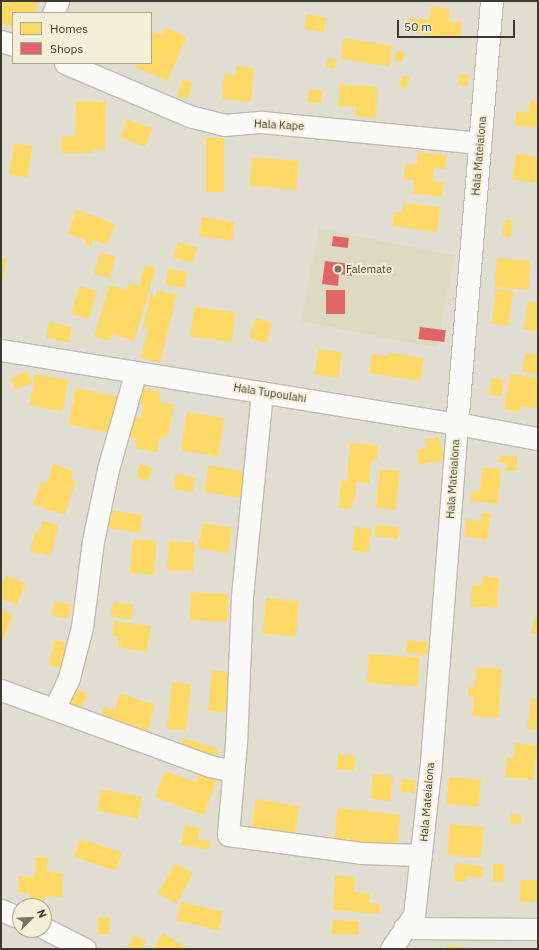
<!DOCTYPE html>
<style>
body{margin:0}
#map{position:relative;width:539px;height:950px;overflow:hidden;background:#e0ded0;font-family:"IBM Plex Sans",sans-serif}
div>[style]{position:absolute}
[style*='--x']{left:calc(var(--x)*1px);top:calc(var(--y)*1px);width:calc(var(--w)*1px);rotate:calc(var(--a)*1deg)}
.built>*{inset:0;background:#dddac2;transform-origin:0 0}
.homes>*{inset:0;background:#ffd966;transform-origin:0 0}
.shops>*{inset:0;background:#e06666;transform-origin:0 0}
.roads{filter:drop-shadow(1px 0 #bebcb2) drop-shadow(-1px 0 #bebcb2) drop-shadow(0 1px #bebcb2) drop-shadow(0 -1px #bebcb2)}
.minor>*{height:21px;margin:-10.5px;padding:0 10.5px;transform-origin:10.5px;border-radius:10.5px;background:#fafaf8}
.major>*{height:22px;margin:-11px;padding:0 11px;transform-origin:11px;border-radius:11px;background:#fafaf8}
.dots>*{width:11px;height:11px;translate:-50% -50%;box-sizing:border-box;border:2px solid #f3f0d7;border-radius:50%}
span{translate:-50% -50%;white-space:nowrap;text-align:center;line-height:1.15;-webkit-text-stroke:4px #f3f0d7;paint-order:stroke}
.street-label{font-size:11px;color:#3c3b31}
.poi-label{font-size:11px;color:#3c3b31}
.left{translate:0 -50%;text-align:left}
.frame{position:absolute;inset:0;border:2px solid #3c3b31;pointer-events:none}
.legend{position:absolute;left:12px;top:12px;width:140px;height:52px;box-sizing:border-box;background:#f3f0d7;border:1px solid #aaa895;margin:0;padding:5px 7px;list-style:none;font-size:12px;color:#3c3b31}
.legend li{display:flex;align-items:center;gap:8px;height:20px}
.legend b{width:20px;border:1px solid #aaa895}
.north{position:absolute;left:12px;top:898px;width:40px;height:40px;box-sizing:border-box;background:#f3f0d7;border:1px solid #aaa895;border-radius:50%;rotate:66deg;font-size:11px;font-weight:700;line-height:16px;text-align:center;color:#3c3b31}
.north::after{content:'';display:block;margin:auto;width:14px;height:18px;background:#757469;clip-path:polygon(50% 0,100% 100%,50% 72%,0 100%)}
.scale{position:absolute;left:397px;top:20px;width:118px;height:18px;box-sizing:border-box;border:2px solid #3c3b31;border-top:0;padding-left:5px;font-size:12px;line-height:14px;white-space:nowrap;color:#3c3b31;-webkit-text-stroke:3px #f3f0d7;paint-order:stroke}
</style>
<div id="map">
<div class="built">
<i style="left:319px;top:229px;width:138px;height:94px;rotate:11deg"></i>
</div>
<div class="homes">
<i style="clip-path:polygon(3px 1px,38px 1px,35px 13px,13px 13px,13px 27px,1px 23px)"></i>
<i style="clip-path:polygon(431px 6px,450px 9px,448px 21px,462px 22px,460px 39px,416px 33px,416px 30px,407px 29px,409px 18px,429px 20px)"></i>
<i style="left:307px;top:14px;width:20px;height:15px;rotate:11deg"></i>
<i style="clip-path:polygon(166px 27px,187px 37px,167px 81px,135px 67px,137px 63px,151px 63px,151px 30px,162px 35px)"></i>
<i style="left:344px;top:38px;width:49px;height:21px;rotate:9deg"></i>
<i style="left:397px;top:50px;width:8px;height:11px;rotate:14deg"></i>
<i style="left:328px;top:58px;width:9px;height:9px;rotate:13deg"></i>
<i style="clip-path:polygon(236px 66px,254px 68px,251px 102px,222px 99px,224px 74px,236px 75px)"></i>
<i style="left:459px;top:74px;width:10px;height:11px;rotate:6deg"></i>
<i style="left:402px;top:75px;width:8px;height:12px;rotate:14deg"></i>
<i style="left:182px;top:79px;width:11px;height:18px;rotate:15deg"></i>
<i style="clip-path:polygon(340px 84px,377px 87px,376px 118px,355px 116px,356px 107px,338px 106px)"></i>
<i style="left:309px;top:89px;width:14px;height:13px;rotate:8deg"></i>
<i style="clip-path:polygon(530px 100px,538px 101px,538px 128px,515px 125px,517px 111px,528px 113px)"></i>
<i style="clip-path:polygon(76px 101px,106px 102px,105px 150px,93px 149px,93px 153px,61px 153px,62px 136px,75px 136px)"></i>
<i style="left:127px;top:119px;width:27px;height:20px;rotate:20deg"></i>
<i style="left:206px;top:138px;width:18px;height:54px"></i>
<i style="left:14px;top:143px;width:19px;height:32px;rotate:9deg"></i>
<i style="clip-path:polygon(418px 152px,447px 155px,445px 169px,434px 168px,432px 181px,444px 182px,442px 197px,413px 194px,414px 180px,404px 179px,405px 163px,417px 165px)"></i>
<i style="clip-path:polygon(516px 153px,538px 157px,538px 183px,512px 179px)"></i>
<i style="left:252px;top:157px;width:47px;height:29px;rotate:5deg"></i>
<i style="clip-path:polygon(404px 203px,440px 207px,437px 232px,392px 226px,394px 212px,402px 213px)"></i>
<i style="clip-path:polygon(76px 209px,115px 224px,107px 245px,93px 240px,91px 247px,85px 244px,86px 240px,68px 234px)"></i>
<i style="left:202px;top:217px;width:33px;height:19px;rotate:9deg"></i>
<i style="clip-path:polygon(505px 219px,513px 221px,511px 237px,502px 236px)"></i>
<i style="left:178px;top:242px;width:20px;height:16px;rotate:15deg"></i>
<i style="left:100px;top:252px;width:16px;height:23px;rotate:15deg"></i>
<i style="clip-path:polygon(1px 258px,6px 259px,2px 286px,1px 286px)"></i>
<i style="left:497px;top:258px;width:34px;height:29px;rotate:5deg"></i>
<i style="clip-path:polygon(145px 265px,156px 268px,134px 341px,112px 334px,110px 341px,94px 337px,109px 285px,127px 290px,129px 283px,139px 286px)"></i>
<i style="left:168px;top:269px;width:19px;height:16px;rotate:9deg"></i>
<i style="left:79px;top:286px;width:19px;height:29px;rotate:16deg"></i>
<i style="left:496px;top:289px;width:17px;height:35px;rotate:7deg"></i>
<i style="clip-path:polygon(157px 290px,177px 295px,160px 363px,141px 358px,148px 328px,143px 327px,151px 294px,156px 296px)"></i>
<i style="clip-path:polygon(529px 301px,538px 303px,538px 332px,523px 329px)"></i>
<i style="left:194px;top:307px;width:42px;height:30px;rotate:7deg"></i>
<i style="left:255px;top:318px;width:18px;height:21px;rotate:16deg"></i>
<i style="left:49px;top:322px;width:24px;height:16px;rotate:12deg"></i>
<i style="left:318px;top:349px;width:24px;height:26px;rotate:7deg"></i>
<i style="clip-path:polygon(390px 353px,424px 358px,420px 381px,369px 373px,372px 354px,389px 356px)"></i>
<i style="clip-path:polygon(525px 353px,538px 356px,538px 374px,522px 371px)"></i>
<i style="left:27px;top:371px;width:13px;height:18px;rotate:67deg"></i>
<i style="left:35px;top:374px;width:34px;height:32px;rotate:10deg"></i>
<i style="clip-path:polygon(510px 374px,538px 378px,538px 409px,521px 406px,520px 412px,504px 409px)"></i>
<i style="left:492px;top:378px;width:12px;height:17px;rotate:9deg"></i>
<i style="left:76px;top:388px;width:42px;height:37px;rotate:12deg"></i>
<i style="clip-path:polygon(141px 388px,161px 392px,159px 402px,174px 405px,168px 437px,160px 436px,157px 453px,135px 448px,137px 439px,130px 438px,135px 416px,141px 418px,144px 404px,138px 403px)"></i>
<i style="left:187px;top:412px;width:38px;height:39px;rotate:9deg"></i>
<i style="clip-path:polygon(439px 437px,444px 460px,419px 465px,417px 450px,427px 448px,425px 440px)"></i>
<i style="clip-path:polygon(350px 443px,379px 445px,377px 460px,371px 460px,369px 483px,356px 482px,355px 500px,352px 500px,351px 509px,339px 508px,341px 481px,347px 481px)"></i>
<i style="clip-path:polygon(499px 456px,517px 456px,517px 471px,506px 471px,507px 463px,499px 463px)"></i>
<i style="clip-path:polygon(53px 464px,73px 471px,71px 479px,76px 481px,65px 515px,33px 505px,41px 482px,47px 484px)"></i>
<i style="left:140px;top:464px;width:13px;height:14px;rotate:18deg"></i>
<i style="left:209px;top:465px;width:40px;height:27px;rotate:10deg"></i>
<i style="clip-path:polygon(482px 467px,501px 469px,498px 504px,471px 501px,472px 491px,480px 492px)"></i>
<i style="left:380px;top:469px;width:20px;height:39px;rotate:6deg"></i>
<i style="left:176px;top:474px;width:20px;height:15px;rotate:11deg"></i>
<i style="left:110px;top:510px;width:33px;height:18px;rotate:9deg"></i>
<i style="clip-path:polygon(482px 512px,491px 514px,487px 540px,464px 536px,466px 519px,481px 521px)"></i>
<i style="clip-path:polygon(42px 521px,58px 525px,51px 556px,30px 551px,35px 531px,40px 532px)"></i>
<i style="left:202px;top:523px;width:30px;height:26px;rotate:8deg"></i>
<i style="left:376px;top:524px;width:24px;height:12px;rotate:9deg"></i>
<i style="left:355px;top:527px;width:16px;height:24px;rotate:7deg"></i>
<i style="left:133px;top:539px;width:24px;height:34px;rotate:5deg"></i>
<i style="left:169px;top:541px;width:26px;height:29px;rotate:4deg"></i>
<i style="clip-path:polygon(6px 575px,26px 583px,17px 605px,1px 599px,1px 586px)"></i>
<i style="clip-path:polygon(483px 576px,499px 578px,497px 608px,471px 606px,472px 585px,482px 585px)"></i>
<i style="left:191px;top:592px;width:38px;height:28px;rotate:3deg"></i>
<i style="left:266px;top:598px;width:33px;height:36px;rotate:5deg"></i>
<i style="left:54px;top:601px;width:18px;height:14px;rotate:13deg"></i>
<i style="left:113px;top:602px;width:21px;height:15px;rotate:8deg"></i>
<i style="clip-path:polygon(1px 609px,13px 614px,1px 645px)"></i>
<i style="clip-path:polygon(534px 617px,538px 617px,538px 634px,531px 633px)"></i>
<i style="clip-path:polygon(114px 621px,151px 626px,147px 652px,118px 647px,119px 637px,112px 636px)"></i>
<i style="left:54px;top:640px;width:16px;height:26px;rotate:11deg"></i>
<i style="left:407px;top:640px;width:21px;height:13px;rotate:5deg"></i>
<i style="left:369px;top:654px;width:51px;height:29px;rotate:4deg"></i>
<i style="clip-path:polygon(476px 667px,502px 669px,499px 718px,472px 716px,474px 697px,468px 696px,469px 687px,475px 687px)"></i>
<i style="left:212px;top:670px;width:18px;height:41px;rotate:6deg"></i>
<i style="left:172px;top:682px;width:19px;height:47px;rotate:6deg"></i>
<i style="left:72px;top:688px;width:16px;height:18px;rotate:18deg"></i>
<i style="clip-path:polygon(120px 693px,155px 705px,146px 735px,100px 719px,104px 707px,115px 710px)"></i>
<i style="clip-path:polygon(538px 694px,538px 730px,527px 729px,531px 698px,536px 699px)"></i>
<i style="left:183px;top:738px;width:37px;height:11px;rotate:17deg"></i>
<i style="clip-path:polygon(515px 743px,537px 745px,534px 780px,505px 777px,507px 757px,514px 758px)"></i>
<i style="left:338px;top:754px;width:18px;height:15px;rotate:6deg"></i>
<i style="clip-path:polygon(165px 771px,196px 782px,199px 772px,217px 779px,204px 815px,155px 797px)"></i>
<i style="left:373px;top:774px;width:20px;height:25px;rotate:6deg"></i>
<i style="left:449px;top:777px;width:32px;height:27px;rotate:5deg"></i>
<i style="left:401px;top:779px;width:15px;height:13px;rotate:4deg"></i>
<i style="left:101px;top:789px;width:42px;height:22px;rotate:11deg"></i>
<i style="left:256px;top:799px;width:44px;height:30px;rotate:9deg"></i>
<i style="left:338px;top:808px;width:63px;height:33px;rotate:6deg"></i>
<i style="clip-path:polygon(511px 813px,521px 814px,521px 824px,510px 824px)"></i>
<i style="left:450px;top:824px;width:34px;height:31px;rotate:5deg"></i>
<i style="clip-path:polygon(185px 825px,200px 828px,198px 839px,211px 841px,209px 850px,181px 845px)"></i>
<i style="left:80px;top:839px;width:44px;height:19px;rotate:18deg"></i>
<i style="clip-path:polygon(36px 857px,48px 857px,47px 872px,63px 873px,62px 897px,45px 896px,45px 901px,29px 900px,29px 893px,18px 892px,19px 876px,35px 877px)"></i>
<i style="left:175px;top:863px;width:21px;height:35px;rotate:29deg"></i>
<i style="clip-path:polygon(456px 863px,483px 866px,482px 878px,467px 876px,466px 882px,454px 881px)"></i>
<i style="left:493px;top:864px;width:11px;height:18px"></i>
<i style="clip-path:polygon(335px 875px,355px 877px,354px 892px,370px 893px,369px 903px,380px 904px,379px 914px,333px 910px)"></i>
<i style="left:520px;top:880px;width:18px;height:22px"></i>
<i style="left:181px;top:902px;width:43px;height:19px;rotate:13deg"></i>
<i style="left:98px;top:917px;width:12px;height:17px"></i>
<i style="left:332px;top:920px;width:27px;height:14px;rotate:2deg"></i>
<i style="clip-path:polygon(163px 933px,185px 947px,183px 949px,153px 949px)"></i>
<i style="clip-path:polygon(134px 935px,146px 941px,142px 949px,127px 949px)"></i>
<i style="clip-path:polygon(447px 945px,469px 948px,469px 949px,446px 949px)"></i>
</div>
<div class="shops">
<i style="left:333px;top:236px;width:16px;height:10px;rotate:7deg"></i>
<i style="clip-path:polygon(325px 261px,353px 264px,352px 276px,339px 274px,338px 286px,322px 284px)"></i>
<i style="left:345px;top:290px;width:24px;height:19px;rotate:90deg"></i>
<i style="left:420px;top:327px;width:26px;height:12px;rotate:7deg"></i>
</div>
<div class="roads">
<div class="minor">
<i style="--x:53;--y:13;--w:13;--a:-67"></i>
<i style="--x:1;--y:41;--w:13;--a:18"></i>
<i style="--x:65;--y:63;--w:135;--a:23.1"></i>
<i style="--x:189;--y:116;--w:36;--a:14"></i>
<i style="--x:224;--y:125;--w:38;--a:-5"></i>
<i style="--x:262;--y:122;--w:219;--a:5.5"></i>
<i style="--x:1;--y:350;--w:462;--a:9.2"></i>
<i style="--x:457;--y:424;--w:348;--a:94.4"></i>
<i style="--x:430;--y:771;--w:145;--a:96.3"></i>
<i style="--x:414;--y:915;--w:41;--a:124.1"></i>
<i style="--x:262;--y:392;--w:205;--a:95.6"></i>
<i style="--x:242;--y:596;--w:147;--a:92.3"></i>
<i style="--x:236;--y:743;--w:92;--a:95"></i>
<i style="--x:228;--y:835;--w:134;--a:7.7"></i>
<i style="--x:361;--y:853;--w:60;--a:1.9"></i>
<i style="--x:1;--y:690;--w:222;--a:20"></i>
<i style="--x:210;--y:766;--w:24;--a:12"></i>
<i style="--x:54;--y:709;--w:34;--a:-64"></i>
<i style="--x:69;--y:678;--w:53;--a:-75.7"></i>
<i style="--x:82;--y:627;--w:87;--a:-82.7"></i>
<i style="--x:93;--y:541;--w:74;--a:-78.2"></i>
<i style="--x:108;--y:469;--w:99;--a:-74.1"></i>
<i style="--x:1;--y:910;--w:21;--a:23"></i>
<i style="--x:44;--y:928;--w:46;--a:27.1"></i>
<i style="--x:404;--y:928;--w:134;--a:0.4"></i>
</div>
<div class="major">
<i style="--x:492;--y:1;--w:424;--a:94.7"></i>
<i style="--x:457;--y:424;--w:82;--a:10.5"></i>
</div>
</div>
<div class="dots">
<i style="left:338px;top:269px;background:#757469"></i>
</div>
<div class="street-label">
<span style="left:279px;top:125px;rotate:3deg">Hala Kape</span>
<span style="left:479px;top:156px;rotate:-85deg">Hala Mateialona</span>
<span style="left:270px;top:393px;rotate:9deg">Hala Tupoulahi</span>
<span style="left:453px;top:479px;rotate:-86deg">Hala Mateialona</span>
<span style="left:427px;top:802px;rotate:-85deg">Hala Mateialona</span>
</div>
<div class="poi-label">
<span class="left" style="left:346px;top:269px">Falemate</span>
</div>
<div class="frame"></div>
<ul class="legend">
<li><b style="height:11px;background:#ffd966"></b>Homes</li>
<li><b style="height:11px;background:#e06666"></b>Shops</li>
</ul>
<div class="north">N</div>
<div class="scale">50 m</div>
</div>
